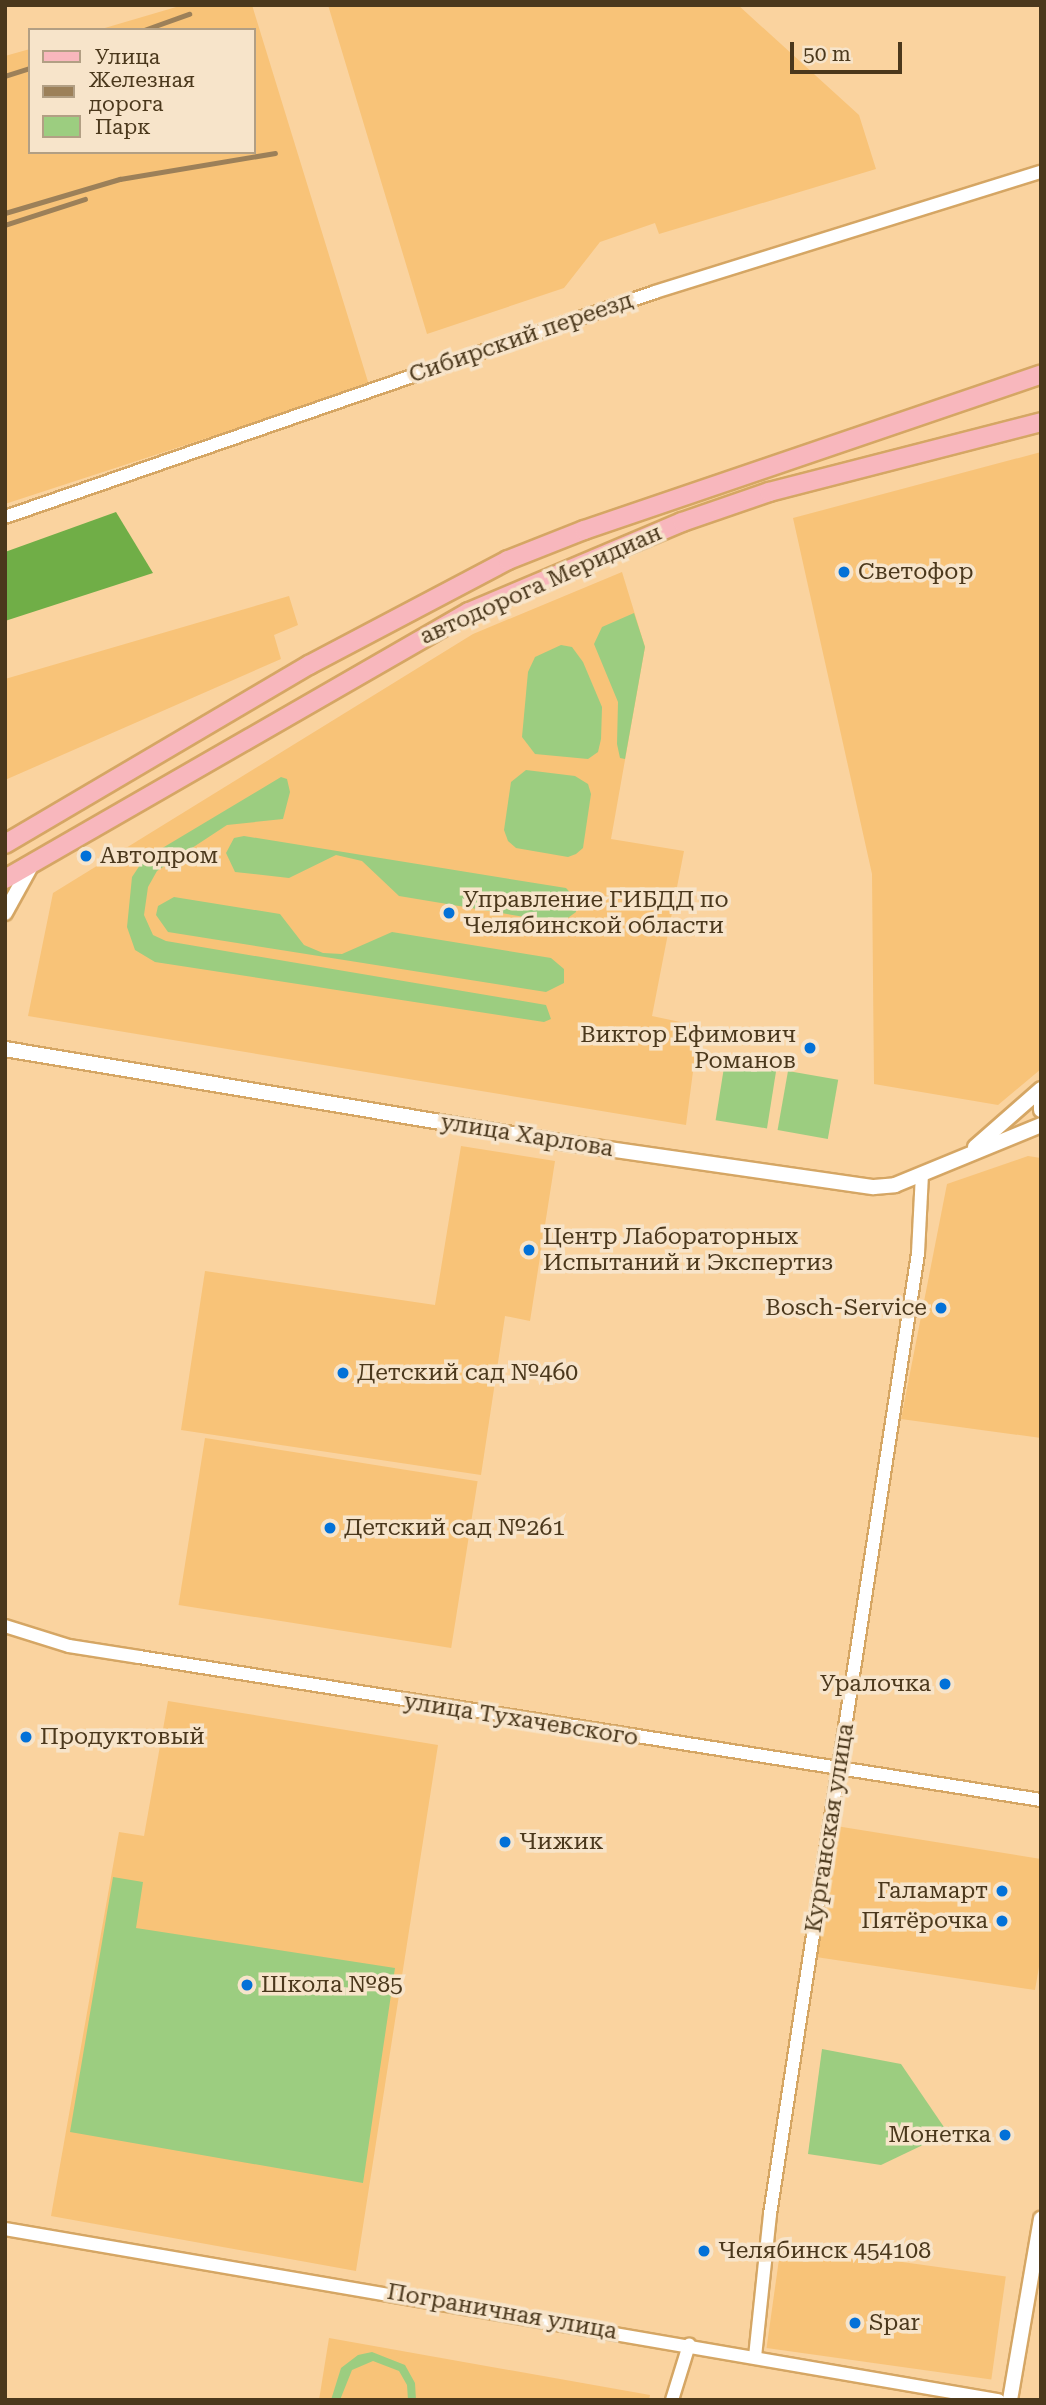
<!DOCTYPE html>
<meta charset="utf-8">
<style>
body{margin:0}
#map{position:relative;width:1046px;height:2405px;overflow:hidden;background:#fad39f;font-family:"Roboto Serif",serif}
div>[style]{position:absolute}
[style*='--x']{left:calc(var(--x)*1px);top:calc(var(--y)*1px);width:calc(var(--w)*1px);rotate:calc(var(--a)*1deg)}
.built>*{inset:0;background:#f8c378;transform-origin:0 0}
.green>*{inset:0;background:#9ccd80;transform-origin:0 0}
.forest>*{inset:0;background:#70ae47}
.roads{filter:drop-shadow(2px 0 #d5a664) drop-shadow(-2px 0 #d5a664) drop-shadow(0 2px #d5a664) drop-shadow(0 -2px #d5a664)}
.minor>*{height:12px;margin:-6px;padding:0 6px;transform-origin:6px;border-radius:6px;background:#fff}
.tertiary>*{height:14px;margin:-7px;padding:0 7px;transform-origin:7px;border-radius:7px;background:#fff}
.primary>*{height:18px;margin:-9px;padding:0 9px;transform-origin:9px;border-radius:9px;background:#f8b7bd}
.rail>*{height:4.5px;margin:-2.25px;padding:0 2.25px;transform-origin:2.25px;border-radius:2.25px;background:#9c8059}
.dots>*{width:19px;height:19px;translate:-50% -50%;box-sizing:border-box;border:4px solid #f7e4ca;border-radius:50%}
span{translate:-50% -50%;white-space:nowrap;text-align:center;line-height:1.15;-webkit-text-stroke:7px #f7e4ca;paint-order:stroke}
.street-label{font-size:23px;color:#4b381c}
.poi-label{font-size:23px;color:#4b381c}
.left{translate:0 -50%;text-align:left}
.right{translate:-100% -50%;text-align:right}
.frame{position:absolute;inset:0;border:7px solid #4b381c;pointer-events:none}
.legend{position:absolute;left:28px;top:28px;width:228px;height:126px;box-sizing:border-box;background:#f7e4ca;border:2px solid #b29f84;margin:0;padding:9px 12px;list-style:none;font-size:21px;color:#4b381c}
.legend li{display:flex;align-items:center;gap:14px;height:35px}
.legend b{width:35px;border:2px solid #b29f84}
.scale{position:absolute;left:790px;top:42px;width:112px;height:32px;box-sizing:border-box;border:4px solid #4b381c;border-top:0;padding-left:9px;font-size:21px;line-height:24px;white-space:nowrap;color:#4b381c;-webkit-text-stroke:5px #f7e4ca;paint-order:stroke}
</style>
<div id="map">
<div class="built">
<i style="clip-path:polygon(183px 5px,252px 5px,369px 385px,5px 504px,5px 56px,30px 49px,30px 152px,254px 152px,254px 30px,98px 30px)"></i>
<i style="clip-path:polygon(328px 5px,738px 5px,859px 115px,876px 169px,659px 234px,655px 223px,600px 242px,564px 288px,427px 334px)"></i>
<i style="clip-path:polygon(1041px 452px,1041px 1069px,998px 1105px,874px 1084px,872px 874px,793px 518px)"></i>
<i style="clip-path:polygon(622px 572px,645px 647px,611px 839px,684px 851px,652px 1016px,699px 1026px,686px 1125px,28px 1016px,53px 893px,473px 634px)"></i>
<i style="clip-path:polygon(289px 596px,298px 625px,274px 635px,281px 659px,5px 780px,5px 679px)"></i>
<i style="clip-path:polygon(461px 1146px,555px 1161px,530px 1321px,505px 1316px,481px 1475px,181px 1430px,205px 1271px,435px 1305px)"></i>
<i style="clip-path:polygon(1028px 1156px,1041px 1158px,1041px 1438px,901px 1419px,947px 1184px)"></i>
<i style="left:205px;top:1438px;width:276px;height:169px;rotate:9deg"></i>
<i style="clip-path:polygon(168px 1701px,438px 1745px,356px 2271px,51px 2216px,119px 1832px,144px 1836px)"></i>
<i style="clip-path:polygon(836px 1826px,1041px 1859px,1041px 1955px,1035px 1990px,816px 1957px)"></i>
<i style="left:781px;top:2245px;width:227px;height:104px;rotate:8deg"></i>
<i style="clip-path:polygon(329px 2338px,650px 2395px,649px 2400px,319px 2400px)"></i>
</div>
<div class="green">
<i style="clip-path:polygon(634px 613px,645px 647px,625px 759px,620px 758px,617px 744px,618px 702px,594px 644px,602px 627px)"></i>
<i style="clip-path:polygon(561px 645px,572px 647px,583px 662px,602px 707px,601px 739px,598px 752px,588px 759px,535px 754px,522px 737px,528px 672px,535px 657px)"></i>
<i style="clip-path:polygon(526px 770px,575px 776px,588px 784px,591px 794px,583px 848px,576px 854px,568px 857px,516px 848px,508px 841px,504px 830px,511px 782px)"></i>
<i style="clip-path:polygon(281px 777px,287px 779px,290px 792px,283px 819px,227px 825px,157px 871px,148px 887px,144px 915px,153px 935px,166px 941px,546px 1005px,551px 1019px,544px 1022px,155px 962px,135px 950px,127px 927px,132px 877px,144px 859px)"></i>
<i style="clip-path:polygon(244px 836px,566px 888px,576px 899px,576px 912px,561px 923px,399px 896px,362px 861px,336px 855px,289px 878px,235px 872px,226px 853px,234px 838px)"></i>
<i style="clip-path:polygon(174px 897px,280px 914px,304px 945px,323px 953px,342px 954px,392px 932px,551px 958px,564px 969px,564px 983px,546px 992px,168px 932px,156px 915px,158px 906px)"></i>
<i style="left:725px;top:1061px;width:52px;height:60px;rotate:9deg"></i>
<i style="left:788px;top:1071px;width:51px;height:60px;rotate:10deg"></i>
<i style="clip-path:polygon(113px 1877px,143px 1882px,136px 1928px,395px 1968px,363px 2183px,70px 2132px)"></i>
<i style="clip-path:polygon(822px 2049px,901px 2064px,948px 2133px,881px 2165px,808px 2154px)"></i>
<i style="clip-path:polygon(372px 2352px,405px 2365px,415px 2383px,416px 2400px,408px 2400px,407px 2385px,399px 2371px,373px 2361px,352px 2370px,340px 2400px,331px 2400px,341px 2368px,358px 2355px)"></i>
</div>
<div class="forest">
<i style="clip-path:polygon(116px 512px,153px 573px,5px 621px,5px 552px)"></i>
</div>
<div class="roads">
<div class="minor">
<i style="--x:5;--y:517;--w:688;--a:-19.09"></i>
<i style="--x:655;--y:292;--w:404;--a:-17.3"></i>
<i style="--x:5;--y:1626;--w:67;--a:17.4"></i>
<i style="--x:69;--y:1646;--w:71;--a:8.9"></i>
<i style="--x:139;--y:1657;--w:913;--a:9.01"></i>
<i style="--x:5;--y:2229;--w:1008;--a:9.77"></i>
<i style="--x:755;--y:2357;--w:144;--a:-84"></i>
<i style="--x:770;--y:2214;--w:972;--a:-81.24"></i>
<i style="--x:918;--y:1253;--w:78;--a:-87.1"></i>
<i style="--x:672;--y:2400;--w:58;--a:-72.8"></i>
</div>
<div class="tertiary">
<i style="--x:5;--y:913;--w:56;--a:-61.1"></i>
<i style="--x:5;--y:1049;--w:563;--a:9.51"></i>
<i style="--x:560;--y:1142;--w:317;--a:8.2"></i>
<i style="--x:874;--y:1187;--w:21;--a:-5"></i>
<i style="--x:895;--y:1185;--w:158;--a:-22.3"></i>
<i style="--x:1041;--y:1095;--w:15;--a:90"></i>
<i style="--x:975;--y:1147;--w:88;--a:-41.3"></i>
<i style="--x:1010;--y:2400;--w:184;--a:-80.3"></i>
</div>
<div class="primary">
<i style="--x:5;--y:844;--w:353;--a:-30.5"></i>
<i style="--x:309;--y:665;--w:225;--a:-27.8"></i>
<i style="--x:508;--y:560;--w:82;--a:-21.5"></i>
<i style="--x:584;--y:530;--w:483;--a:-18.8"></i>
<i style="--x:5;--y:879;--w:535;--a:-29.92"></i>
<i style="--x:469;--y:612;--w:231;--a:-22.9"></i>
<i style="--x:682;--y:522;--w:92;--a:-19"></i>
<i style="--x:769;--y:492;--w:281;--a:-14.4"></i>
</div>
</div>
<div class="rail">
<i style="--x:144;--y:30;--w:48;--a:-19.6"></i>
<i style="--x:5;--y:76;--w:26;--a:-18"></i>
<i style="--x:5;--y:213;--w:120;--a:-16.5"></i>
<i style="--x:120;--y:179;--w:157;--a:-9.5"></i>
<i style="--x:5;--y:225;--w:84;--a:-18"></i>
</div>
<div class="dots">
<i style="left:844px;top:572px;background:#0271d8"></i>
<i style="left:86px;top:856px;background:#0271d8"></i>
<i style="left:449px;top:913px;background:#0271d8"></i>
<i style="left:810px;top:1048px;background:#0271d8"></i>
<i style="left:529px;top:1250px;background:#0271d8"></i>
<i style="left:941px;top:1308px;background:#0271d8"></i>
<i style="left:343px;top:1373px;background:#0271d8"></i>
<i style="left:330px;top:1528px;background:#0271d8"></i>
<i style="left:945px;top:1684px;background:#0271d8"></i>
<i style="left:26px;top:1737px;background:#0271d8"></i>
<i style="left:505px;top:1842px;background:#0271d8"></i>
<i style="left:1002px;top:1891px;background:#0271d8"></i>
<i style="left:1002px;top:1921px;background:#0271d8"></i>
<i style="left:247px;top:1985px;background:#0271d8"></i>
<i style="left:1005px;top:2135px;background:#0271d8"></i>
<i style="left:704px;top:2251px;background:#0271d8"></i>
<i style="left:855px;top:2323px;background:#0271d8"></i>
</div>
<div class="street-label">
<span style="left:521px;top:338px;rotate:-19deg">Сибирский переезд</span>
<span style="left:541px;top:585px;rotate:-24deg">автодорога Меридиан</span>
<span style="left:527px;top:1136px;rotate:9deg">улица Харлова</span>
<span style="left:521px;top:1720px;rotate:9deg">улица Тухачевского</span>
<span style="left:830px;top:1828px;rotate:-81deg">Курганская улица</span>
<span style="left:502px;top:2312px;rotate:10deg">Пограничная улица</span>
</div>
<div class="poi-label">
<span class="left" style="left:858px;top:572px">Светофор</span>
<span class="left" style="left:100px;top:856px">Автодром</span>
<span class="left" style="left:463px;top:913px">Управление ГИБДД по<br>Челябинской области</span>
<span class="right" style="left:796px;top:1048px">Виктор Ефимович<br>Романов</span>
<span class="left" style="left:543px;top:1250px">Центр Лабораторных<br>Испытаний и Экспертиз</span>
<span class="right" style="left:927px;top:1308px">Bosch-Service</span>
<span class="left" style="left:357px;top:1373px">Детский сад №460</span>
<span class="left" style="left:344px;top:1528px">Детский сад №261</span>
<span class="right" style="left:931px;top:1684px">Уралочка</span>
<span class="left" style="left:40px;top:1737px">Продуктовый</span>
<span class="left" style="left:519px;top:1842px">Чижик</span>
<span class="right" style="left:988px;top:1891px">Галамарт</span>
<span class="right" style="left:988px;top:1921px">Пятёрочка</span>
<span class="left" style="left:261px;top:1985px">Школа №85</span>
<span class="right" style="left:991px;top:2135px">Монетка</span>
<span class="left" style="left:718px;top:2251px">Челябинск 454108</span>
<span class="left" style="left:869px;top:2323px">Spar</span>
</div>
<div class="frame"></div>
<ul class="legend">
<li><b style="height:9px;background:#f8b7bd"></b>Улица</li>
<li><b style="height:9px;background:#9c8059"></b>Железная дорога</li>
<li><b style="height:19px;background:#9ccd80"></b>Парк</li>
</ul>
<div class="scale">50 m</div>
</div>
